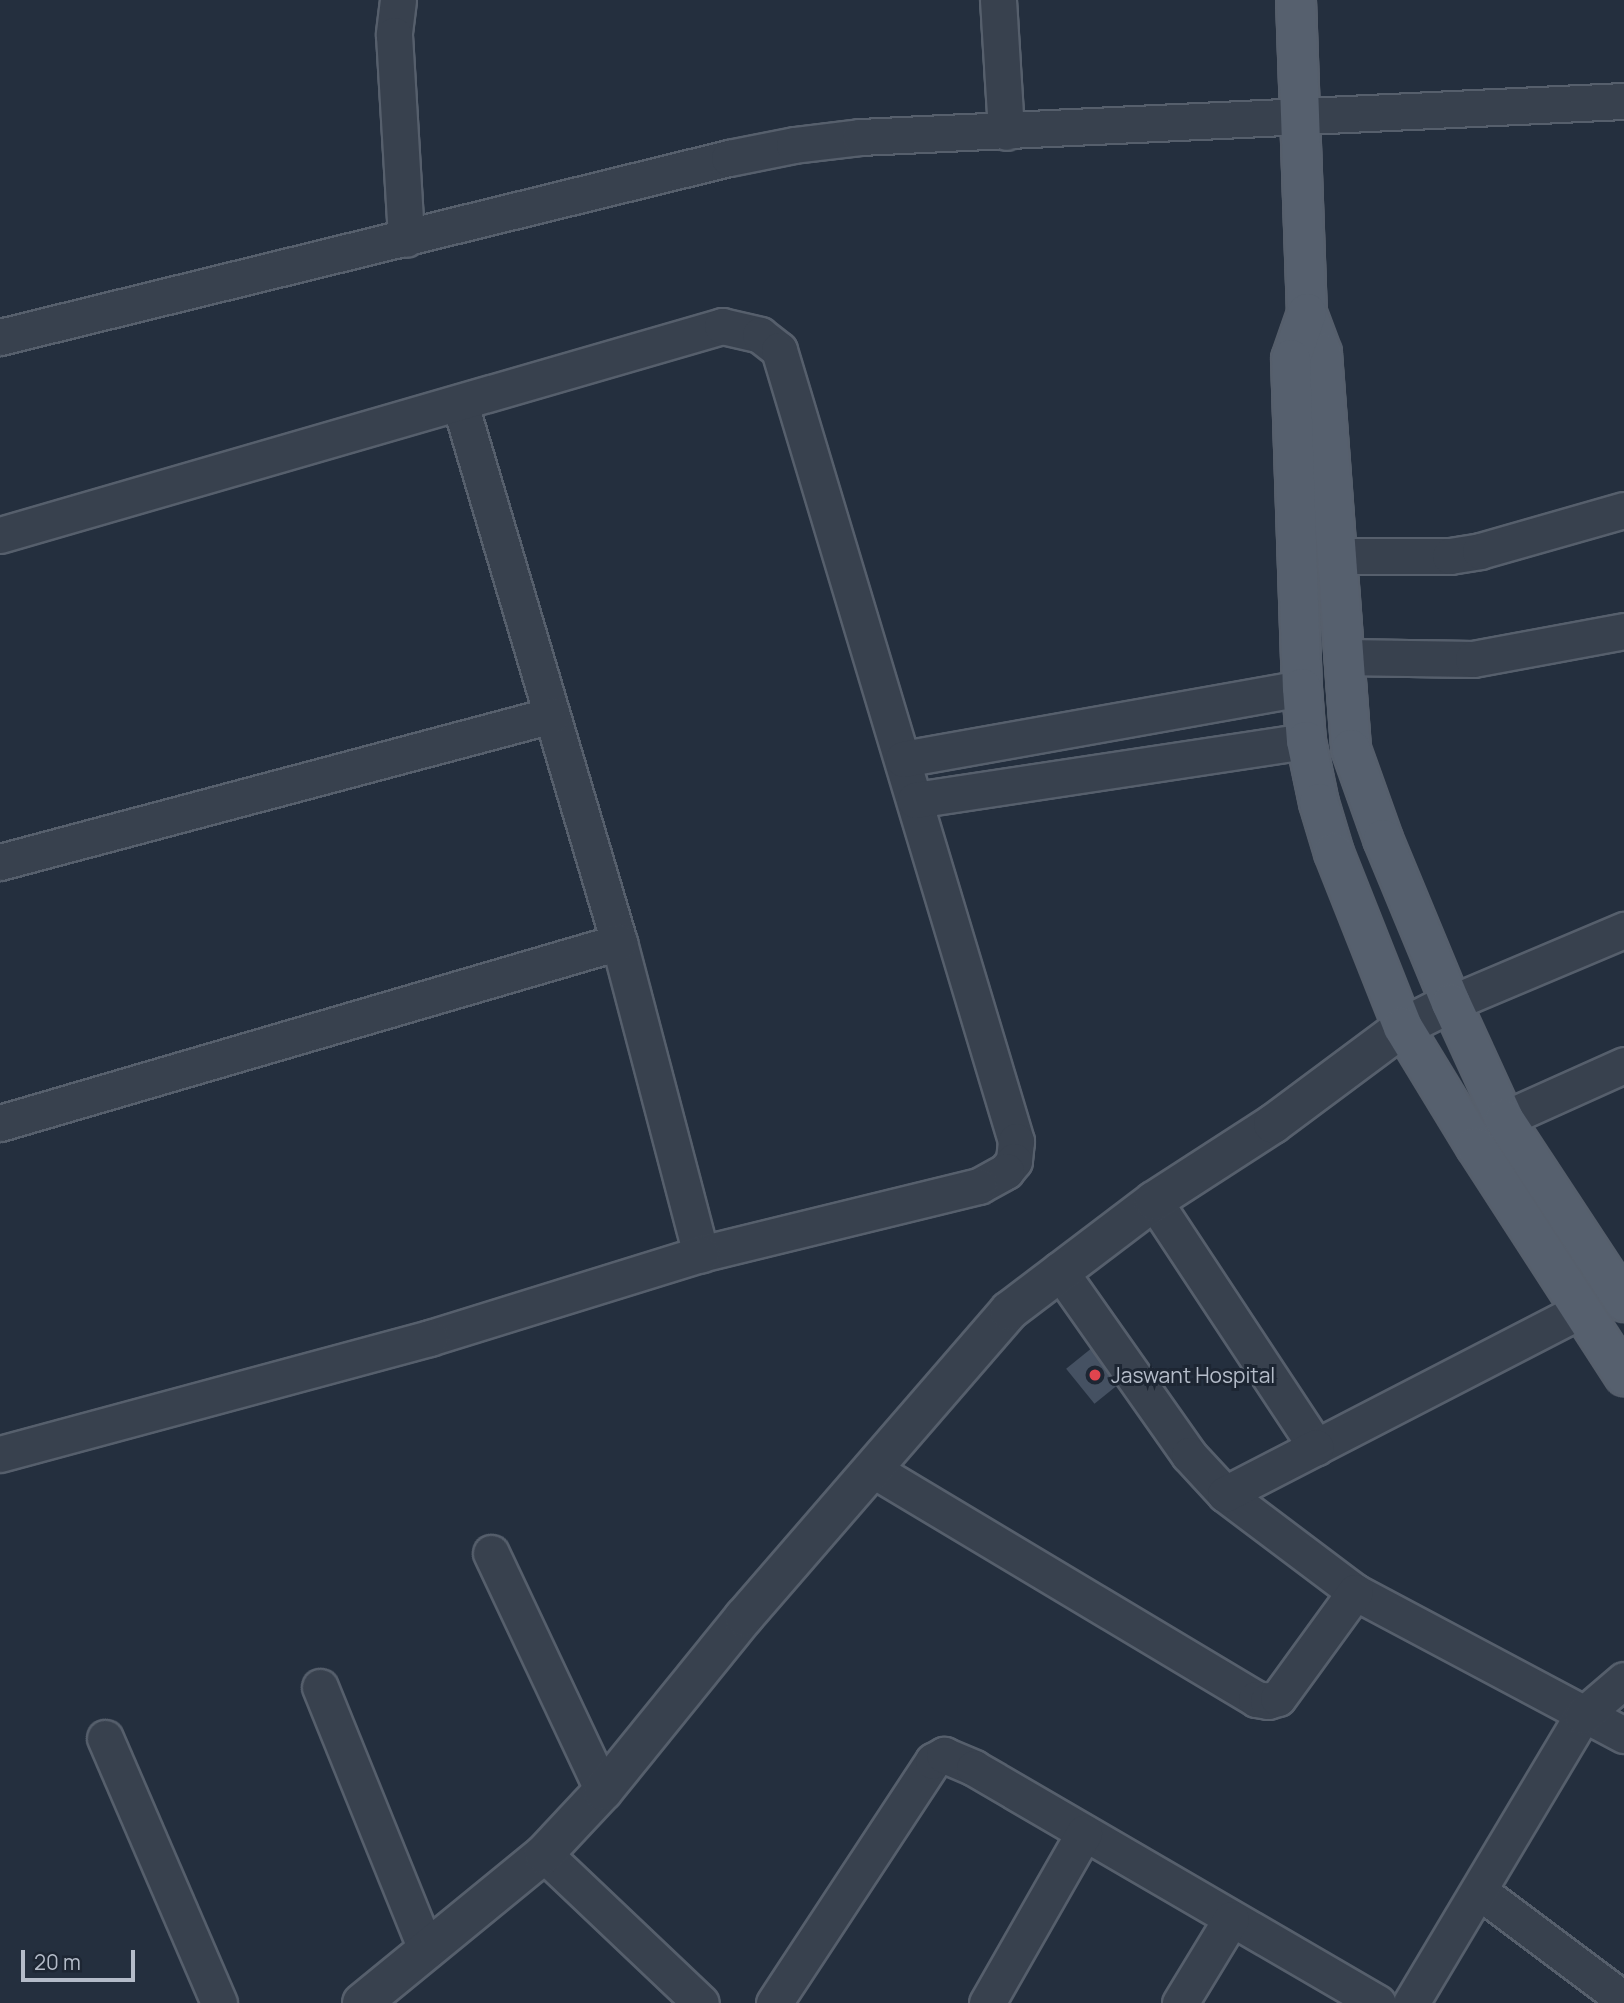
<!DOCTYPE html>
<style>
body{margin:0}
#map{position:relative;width:1624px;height:2003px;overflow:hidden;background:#242f3e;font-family:Manrope,sans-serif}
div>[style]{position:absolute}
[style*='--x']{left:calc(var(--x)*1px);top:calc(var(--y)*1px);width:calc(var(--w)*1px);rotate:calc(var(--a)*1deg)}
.building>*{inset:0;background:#455162;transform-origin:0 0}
.roads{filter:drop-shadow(2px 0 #565f6c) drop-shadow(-2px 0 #565f6c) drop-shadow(0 2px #565f6c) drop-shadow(0 -2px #565f6c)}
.minor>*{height:35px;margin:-17.5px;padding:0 17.5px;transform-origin:17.5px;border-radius:17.5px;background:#38414e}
.tertiary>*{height:38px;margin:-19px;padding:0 19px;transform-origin:19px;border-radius:19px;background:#38414e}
.primary>*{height:38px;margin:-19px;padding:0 19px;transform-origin:19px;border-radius:19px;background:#56606e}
.dots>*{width:19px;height:19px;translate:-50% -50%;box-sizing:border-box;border:4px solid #1d2633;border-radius:50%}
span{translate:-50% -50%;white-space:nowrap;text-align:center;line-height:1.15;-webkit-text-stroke:6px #1d2633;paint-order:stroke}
.poi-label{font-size:21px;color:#b4bcc9}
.left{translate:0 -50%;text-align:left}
.scale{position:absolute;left:21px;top:1950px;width:114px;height:32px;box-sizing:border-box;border:4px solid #b4bcc9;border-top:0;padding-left:9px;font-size:21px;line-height:24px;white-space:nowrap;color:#b4bcc9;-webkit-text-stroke:5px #1d2633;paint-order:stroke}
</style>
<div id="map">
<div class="building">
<i style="left:1098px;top:1343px;width:45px;height:41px;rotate:51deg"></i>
</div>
<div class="roads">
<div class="minor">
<i style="--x:398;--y:0;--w:35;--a:97"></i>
<i style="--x:394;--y:35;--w:204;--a:86.6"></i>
<i style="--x:998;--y:0;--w:132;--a:86.5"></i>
<i style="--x:0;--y:337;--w:751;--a:-13.8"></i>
<i style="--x:729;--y:158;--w:66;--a:-11.3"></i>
<i style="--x:794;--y:145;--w:66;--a:-6.9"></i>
<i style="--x:860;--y:137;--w:765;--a:-2.7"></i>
<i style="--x:460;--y:404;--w:561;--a:73.54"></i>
<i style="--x:619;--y:942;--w:323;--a:75.3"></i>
<i style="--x:0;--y:535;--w:752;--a:-16.14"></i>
<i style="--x:722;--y:326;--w:39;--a:13"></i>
<i style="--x:760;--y:335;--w:24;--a:38"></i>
<i style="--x:779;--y:350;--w:826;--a:73.32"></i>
<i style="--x:1016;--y:1141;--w:20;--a:96"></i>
<i style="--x:1014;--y:1161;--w:13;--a:129"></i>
<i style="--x:1006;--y:1171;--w:31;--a:151"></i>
<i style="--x:979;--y:1186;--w:286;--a:166.3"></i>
<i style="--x:701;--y:1254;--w:284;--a:162.8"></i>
<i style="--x:430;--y:1338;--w:445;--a:164.9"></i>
<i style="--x:1337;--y:556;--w:113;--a:0"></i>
<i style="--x:1450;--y:556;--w:30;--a:-9"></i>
<i style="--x:1480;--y:551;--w:150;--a:-15.9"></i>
<i style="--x:1344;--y:657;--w:129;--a:0.9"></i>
<i style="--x:1473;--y:659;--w:154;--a:-10.5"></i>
<i style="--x:903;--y:759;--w:405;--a:-10.1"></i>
<i style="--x:915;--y:800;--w:395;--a:-8.6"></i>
<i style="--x:0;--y:862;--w:571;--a:-14.91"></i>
<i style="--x:1451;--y:1003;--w:188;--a:-22.9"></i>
<i style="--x:1504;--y:1119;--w:132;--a:-24.2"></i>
<i style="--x:0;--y:1123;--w:645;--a:-16.3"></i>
<i style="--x:1154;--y:1201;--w:295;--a:56.6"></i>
<i style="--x:1316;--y:1447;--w:298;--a:-27.3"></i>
<i style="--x:1059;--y:1270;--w:226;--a:54.9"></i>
<i style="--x:1189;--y:1455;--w:53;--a:47.3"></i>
<i style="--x:1225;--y:1494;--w:163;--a:37"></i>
<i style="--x:1355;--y:1592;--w:305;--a:28"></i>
<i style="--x:872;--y:1469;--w:448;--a:30.9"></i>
<i style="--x:1256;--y:1699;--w:12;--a:9"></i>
<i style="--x:1268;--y:1701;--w:10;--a:-17"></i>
<i style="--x:1278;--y:1698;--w:131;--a:-54"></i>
<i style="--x:1225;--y:1494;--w:102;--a:-27.3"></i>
<i style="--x:491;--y:1553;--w:263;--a:64.8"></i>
<i style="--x:320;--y:1687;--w:284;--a:68"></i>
<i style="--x:105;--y:1738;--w:288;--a:66.7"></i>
<i style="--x:544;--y:1854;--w:216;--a:43.5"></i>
<i style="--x:1479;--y:1891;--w:181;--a:36.9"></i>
<i style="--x:774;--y:2003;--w:290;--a:-56.7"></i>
<i style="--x:933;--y:1761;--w:13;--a:-29"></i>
<i style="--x:944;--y:1755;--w:33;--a:23"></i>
<i style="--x:974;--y:1768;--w:467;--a:30.2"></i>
<i style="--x:987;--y:2003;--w:196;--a:-60.3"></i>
<i style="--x:1180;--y:2003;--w:98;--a:-58.7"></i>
<i style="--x:1411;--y:2003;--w:334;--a:-59.2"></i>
<i style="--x:1582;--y:1716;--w:55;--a:-40.6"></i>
</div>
<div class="tertiary">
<i style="--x:362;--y:2003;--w:235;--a:-39.3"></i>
<i style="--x:544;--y:1854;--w:86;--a:-46.9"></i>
<i style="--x:603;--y:1791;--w:224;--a:-51"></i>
<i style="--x:744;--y:1617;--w:405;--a:-49.1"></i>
<i style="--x:1009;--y:1311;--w:182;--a:-37.2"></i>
<i style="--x:1154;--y:1201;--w:142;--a:-32.9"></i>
<i style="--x:1273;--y:1124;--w:162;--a:-36.7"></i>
<i style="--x:1403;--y:1027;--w:54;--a:-26.6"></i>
</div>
<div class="primary">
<i style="--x:1296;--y:0;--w:313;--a:88"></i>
<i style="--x:1307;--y:313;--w:43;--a:69.4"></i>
<i style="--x:1322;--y:353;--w:397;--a:85.8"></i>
<i style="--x:1351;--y:749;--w:96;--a:70.4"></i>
<i style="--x:1383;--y:839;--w:178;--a:67.5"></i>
<i style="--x:1451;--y:1003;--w:128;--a:65.4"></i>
<i style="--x:1504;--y:1119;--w:219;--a:56.7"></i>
<i style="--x:1307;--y:313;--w:49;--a:109.2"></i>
<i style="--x:1291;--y:359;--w:329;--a:88.1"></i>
<i style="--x:1302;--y:688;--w:53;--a:85.7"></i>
<i style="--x:1306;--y:741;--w:63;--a:78.2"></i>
<i style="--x:1319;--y:803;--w:52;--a:73.3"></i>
<i style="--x:1334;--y:853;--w:187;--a:68.4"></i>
<i style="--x:1403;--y:1027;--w:140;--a:58.7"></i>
<i style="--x:1476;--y:1147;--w:273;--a:57.1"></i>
</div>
</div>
<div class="dots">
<i style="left:1095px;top:1375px;background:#e0444e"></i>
</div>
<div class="poi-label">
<span class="left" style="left:1111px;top:1375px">Jaswant Hospital</span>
</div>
<div class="scale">20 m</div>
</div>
